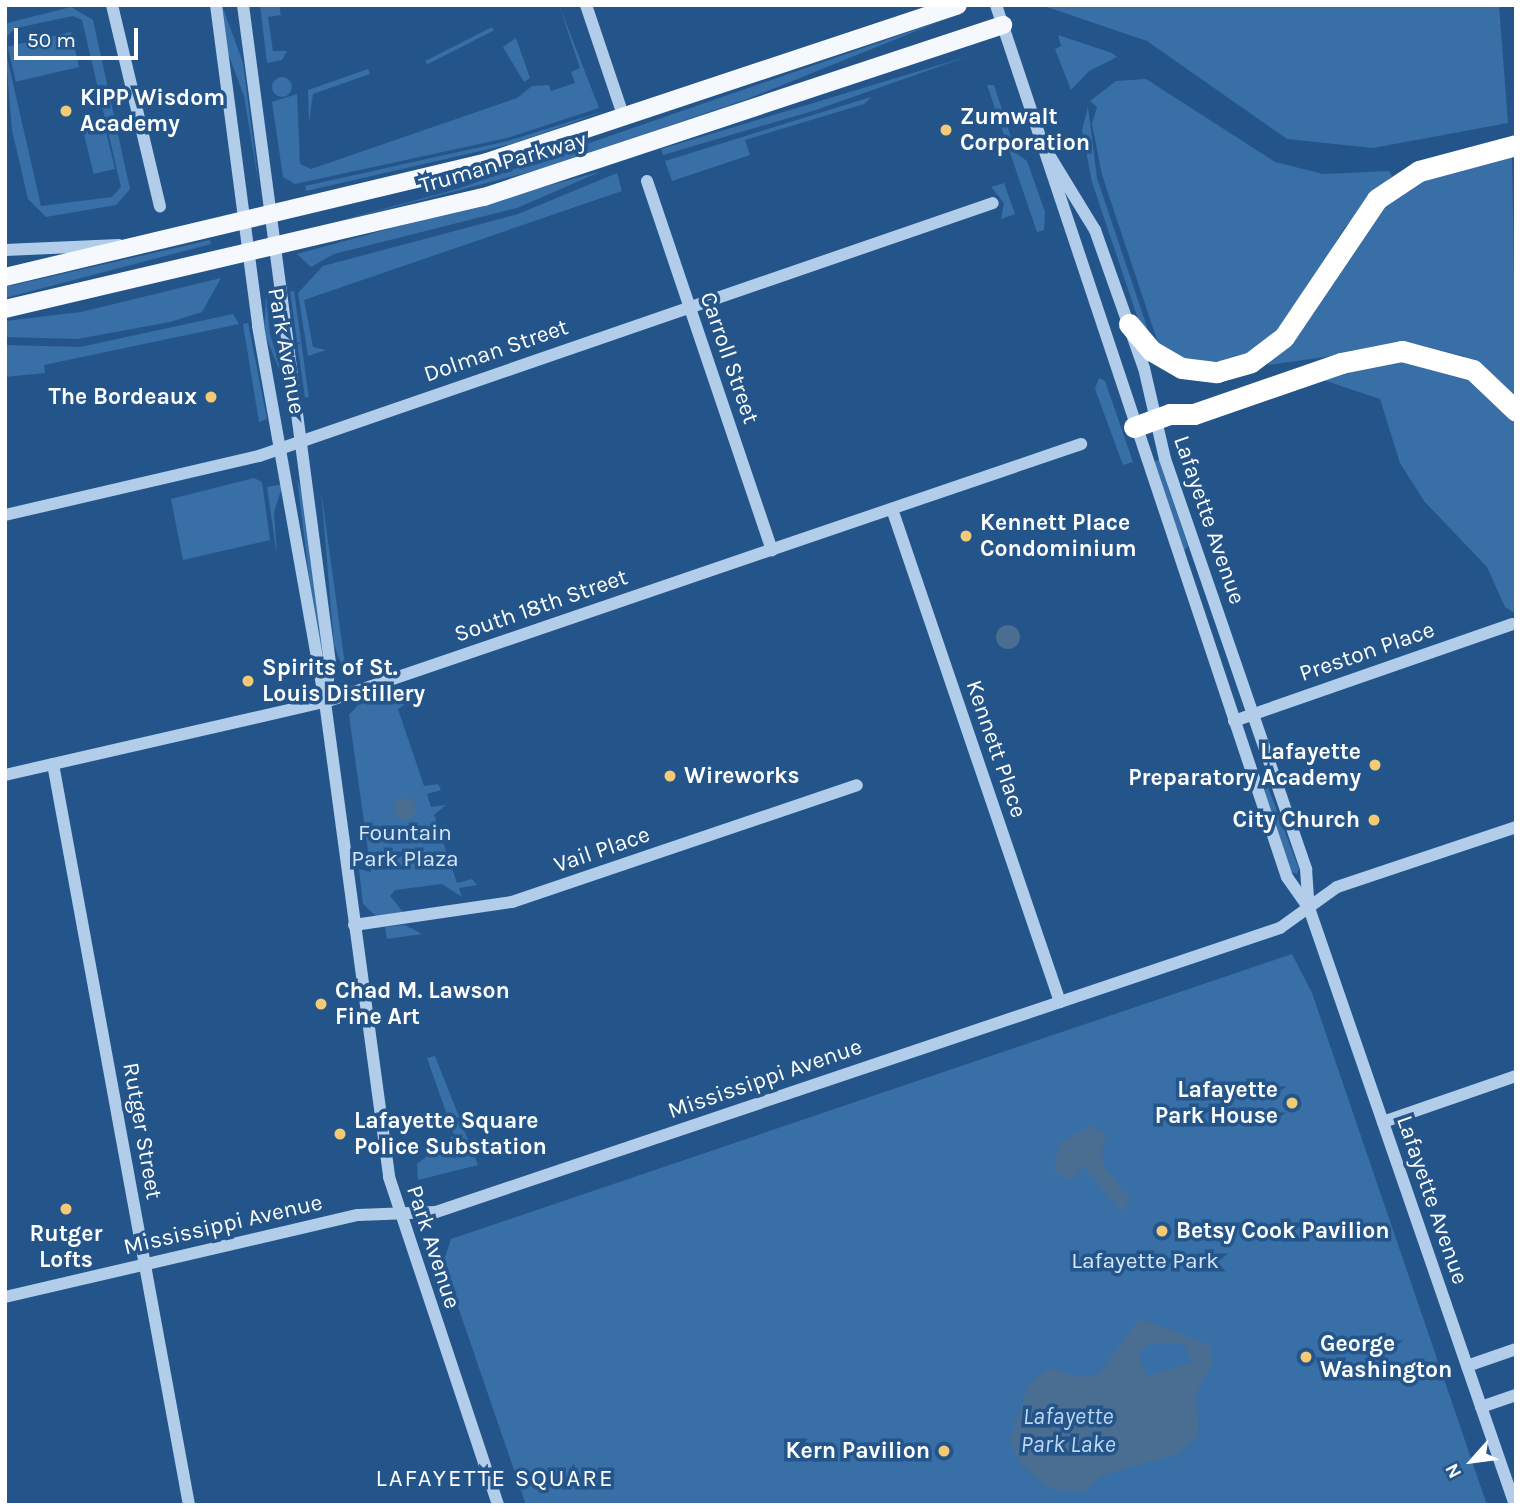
<!DOCTYPE html>
<style>
body{margin:0}
#map{position:relative;width:1521px;height:1510px;overflow:hidden;background:#24558a;font-family:Karla,sans-serif}
div>[style]{position:absolute}
[style*='--x']{left:calc(var(--x)*1px);top:calc(var(--y)*1px);width:calc(var(--w)*1px);rotate:calc(var(--a)*1deg)}
.green>*{inset:0;background:#386fa7;transform-origin:0 0}
.round{border-radius:50%}
.water>*{inset:0;background:#4a6d92}
.minor>*{height:12px;margin:-6px;padding:0 6px;transform-origin:6px;border-radius:6px;background:#b1cdea}
.major>*{height:18px;margin:-9px;padding:0 9px;transform-origin:9px;border-radius:9px;background:#f5f9fe}
.highway>*{height:21px;margin:-10.5px;padding:0 10.5px;transform-origin:10.5px;border-radius:10.5px;background:#fff}
.dots>*{width:19px;height:19px;translate:-50% -50%;box-sizing:border-box;border:4px solid #24558a;border-radius:50%}
span{translate:-50% -50%;white-space:nowrap;text-align:center;line-height:1.15;-webkit-text-stroke:7px #24558a;paint-order:stroke}
.poi-label{font-size:23px;color:#fff;font-weight:700}
.left{translate:0 -50%;text-align:left}
.right{translate:-100% -50%;text-align:right}
.street-label{font-size:23px;color:#fff}
.park-label{font-size:23px;color:#d5e6f8}
.water-label{font-size:24px;color:#bdd7f1;font-style:italic}
.neighbourhood-label{font-size:24px;color:#fff;letter-spacing:2px}
.frame{position:absolute;inset:0;border:7px solid #fff;pointer-events:none}
.north{position:absolute;left:1437px;top:1426px;width:70px;height:70px;-webkit-text-stroke:5px #24558a;paint-order:stroke;rotate:242deg;font-size:19px;font-weight:700;line-height:28px;text-align:center;color:#fff}
.north::after{content:'';display:block;margin:auto;width:24px;height:32px;background:#fff;clip-path:polygon(50% 0,100% 100%,50% 72%,0 100%)}
.scale{position:absolute;left:14px;top:28px;width:124px;height:32px;box-sizing:border-box;border:4px solid #fff;border-top:0;padding-left:9px;font-size:21px;line-height:24px;white-space:nowrap;color:#fff;-webkit-text-stroke:5px #24558a;paint-order:stroke}
</style>
<div id="map">
<div class="green">
<i style="clip-path:polygon(222px 5px,243px 63px,259px 186px,244px 96px,228px 53px)"></i>
<i style="clip-path:polygon(260px 5px,279px 5px,281px 15px,268px 17px,273px 51px,287px 51px,282px 60px,267px 63px)"></i>
<i style="clip-path:polygon(559px 5px,599px 108px,507px 138px,295px 184px,283px 177px,272px 102px,297px 94px,300px 164px,311px 169px,517px 98px,532px 86px,549px 85px,551px 91px,575px 83px,571px 72px,580px 68px)"></i>
<i style="clip-path:polygon(1041px 5px,1499px 5px,1508px 123px,1373px 148px,1287px 139px,1147px 41px)"></i>
<i style="clip-path:polygon(71px 7px,93px 20px,130px 189px,116px 205px,46px 217px,28px 199px,12px 130px,5px 48px,41px 206px,112px 197px,121px 187px,82px 20px,73px 16px,16px 28px,5px 38px,7px 23px)"></i>
<i style="clip-path:polygon(941px 21px,745px 100px,537px 170px,309px 229px,457px 189px)"></i>
<i style="left:492px;top:27px;width:4px;height:75px;rotate:63deg"></i>
<i style="left:71px;top:32px;width:36px;height:65px;rotate:77deg"></i>
<i style="clip-path:polygon(1058px 35px,1112px 53px,1117px 57px,1089px 71px,1071px 90px,1055px 49px,1061px 46px)"></i>
<i style="clip-path:polygon(516px 38px,530px 78px,524px 82px,503px 47px)"></i>
<i style="clip-path:polygon(969px 56px,816px 110px,663px 155px,661px 149px)"></i>
<i style="clip-path:polygon(368px 69px,370px 74px,313px 94px,309px 122px,308px 90px)"></i>
<i class="round" style="left:272px;top:77px;width:20px;height:20px"></i>
<i style="clip-path:polygon(1146px 79px,1275px 162px,1323px 174px,1389px 171px,1392px 176px,1345px 227px,1286px 322px,1257px 350px,1228px 362px,1186px 360px,1159px 346px,1102px 175px,1092px 124px,1097px 107px,1090px 101px,1116px 81px)"></i>
<i style="clip-path:polygon(987px 85px,994px 85px,1016px 153px,1027px 161px,1045px 212px,1044px 230px,1037px 232px)"></i>
<i style="clip-path:polygon(871px 97px,864px 104px,745px 140px,750px 155px,672px 181px,665px 161px)"></i>
<i style="clip-path:polygon(1088px 107px,1097px 178px,1151px 339px,1139px 322px,1092px 182px,1082px 130px)"></i>
<i style="clip-path:polygon(607px 110px,516px 143px,306px 191px,305px 186px,508px 141px)"></i>
<i style="left:104px;top:124px;width:46px;height:22px;rotate:76deg"></i>
<i style="clip-path:polygon(1512px 154px,1516px 400px,1463px 356px,1416px 344px,1268px 365px,1357px 232px,1407px 185px)"></i>
<i style="clip-path:polygon(602px 171px,517px 208px,334px 254px,311px 267px,297px 254px)"></i>
<i style="clip-path:polygon(617px 173px,622px 191px,304px 300px,313px 347px,326px 350px,308px 356px,298px 293px,323px 266px,518px 214px)"></i>
<i style="clip-path:polygon(1004px 183px,1015px 214px,1001px 219px,1004px 203px,991px 187px)"></i>
<i style="clip-path:polygon(210px 240px,211px 244px,5px 298px,5px 287px)"></i>
<i style="clip-path:polygon(221px 278px,202px 312px,170px 322px,77px 339px,5px 337px,5px 321px,81px 312px)"></i>
<i style="left:294px;top:291px;width:107px;height:4px;rotate:82deg"></i>
<i style="clip-path:polygon(266px 296px,270px 334px,284px 381px,264px 332px)"></i>
<i style="clip-path:polygon(233px 314px,239px 324px,44px 365px,45px 373px,5px 377px,5px 345px,80px 347px)"></i>
<i style="clip-path:polygon(248px 323px,267px 419px,259px 422px,243px 324px)"></i>
<i style="clip-path:polygon(1408px 358px,1463px 372px,1516px 422px,1516px 614px,1505px 607px,1487px 567px,1424px 501px,1400px 463px,1380px 399px,1320px 379px)"></i>
<i style="clip-path:polygon(1099px 378px,1105px 381px,1133px 462px,1123px 465px,1095px 389px)"></i>
<i style="clip-path:polygon(1159px 460px,1188px 546px,1184px 551px,1150px 463px)"></i>
<i style="clip-path:polygon(254px 478px,262px 482px,270px 540px,183px 560px,171px 499px)"></i>
<i style="clip-path:polygon(297px 479px,302px 492px,323px 655px,319px 656px)"></i>
<i style="clip-path:polygon(283px 484px,274px 512px,277px 556px,267px 487px)"></i>
<i style="clip-path:polygon(321px 490px,345px 665px,342px 666px,334px 645px)"></i>
<i style="clip-path:polygon(409px 690px,394px 697px,413px 699px,398px 709px,424px 786px,438px 784px,441px 790px,427px 794px,431px 807px,446px 805px,434px 815px,457px 883px,472px 879px,477px 885px,459px 888px,462px 897px,442px 884px,395px 890px,390px 896px,403px 912px,377px 917px,363px 904px,359px 869px,371px 872px,349px 715px,358px 705px)"></i>
<i style="clip-path:polygon(1268px 787px,1299px 869px,1297px 874px,1291px 872px,1263px 790px)"></i>
<i style="clip-path:polygon(405px 925px,422px 934px,387px 939px,385px 927px)"></i>
<i style="clip-path:polygon(1292px 954px,1312px 993px,1487px 1505px,526px 1505px,443px 1263px,451px 1239px)"></i>
<i style="clip-path:polygon(435px 1056px,478px 1165px,418px 1180px,417px 1164px,454px 1135px,427px 1058px)"></i>
</div>
<div class="water">
<i class="round" style="left:996px;top:625px;width:24px;height:24px"></i>
<i class="round" style="left:394px;top:798px;width:22px;height:22px"></i>
<i style="clip-path:polygon(1091px 1125px,1107px 1135px,1101px 1151px,1105px 1168px,1130px 1198px,1122px 1212px,1084px 1167px,1070px 1181px,1053px 1171px,1060px 1143px)"></i>
<i style="clip-path:polygon(evenodd,1139px 1319px,1209px 1344px,1213px 1362px,1196px 1393px,1199px 1434px,1179px 1454px,1103px 1475px,1081px 1493px,1047px 1488px,1019px 1462px,1010px 1440px,1029px 1384px,1048px 1368px,1079px 1377px,1098px 1374px,1139px 1319px,1152px 1343px,1184px 1344px,1192px 1363px,1146px 1376px,1139px 1352px,1152px 1343px)"></i>
</div>
<div class="minor">
<i style="--x:112;--y:5;--w:207;--a:76.6"></i>
<i style="--x:216;--y:5;--w:324;--a:82.5"></i>
<i style="--x:258;--y:326;--w:382;--a:79.9"></i>
<i style="--x:325;--y:702;--w:479;--a:82.3"></i>
<i style="--x:389;--y:1177;--w:346;--a:71.6"></i>
<i style="--x:243;--y:5;--w:664;--a:82.47"></i>
<i style="--x:330;--y:663;--w:39;--a:97"></i>
<i style="--x:586;--y:5;--w:119;--a:71.4"></i>
<i style="--x:996;--y:5;--w:919;--a:71.55"></i>
<i style="--x:1287;--y:877;--w:38;--a:55"></i>
<i style="--x:1049;--y:155;--w:88;--a:58.5"></i>
<i style="--x:1095;--y:230;--w:146;--a:70.5"></i>
<i style="--x:1144;--y:368;--w:93;--a:77"></i>
<i style="--x:1165;--y:459;--w:434;--a:71"></i>
<i style="--x:1306;--y:869;--w:39;--a:86"></i>
<i style="--x:1309;--y:908;--w:632;--a:70.96"></i>
<i style="--x:647;--y:181;--w:390;--a:71.3"></i>
<i style="--x:5;--y:250;--w:114;--a:-2.5"></i>
<i style="--x:892;--y:509;--w:521;--a:71.18"></i>
<i style="--x:5;--y:515;--w:261;--a:-13.1"></i>
<i style="--x:259;--y:456;--w:776;--a:-19.02"></i>
<i style="--x:1234;--y:721;--w:295;--a:-19.2"></i>
<i style="--x:53;--y:764;--w:753;--a:79.6"></i>
<i style="--x:5;--y:775;--w:328;--a:-12.9"></i>
<i style="--x:325;--y:702;--w:799;--a:-18.84"></i>
<i style="--x:354;--y:925;--w:160;--a:-8.3"></i>
<i style="--x:512;--y:902;--w:364;--a:-18.7"></i>
<i style="--x:1383;--y:1122;--w:141;--a:-19.1"></i>
<i style="--x:5;--y:1297;--w:362;--a:-13.1"></i>
<i style="--x:358;--y:1215;--w:78;--a:-2.2"></i>
<i style="--x:436;--y:1212;--w:891;--a:-18.6"></i>
<i style="--x:1280;--y:928;--w:70;--a:-35.7"></i>
<i style="--x:1337;--y:887;--w:189;--a:-18.5"></i>
<i style="--x:1467;--y:1366;--w:52;--a:-19.1"></i>
<i style="--x:1481;--y:1407;--w:37;--a:-19"></i>
</div>
<div class="major">
<i style="--x:5;--y:277;--w:496;--a:-13.4"></i>
<i style="--x:487;--y:162;--w:496;--a:-18.4"></i>
<i style="--x:5;--y:309;--w:492;--a:-13.2"></i>
<i style="--x:484;--y:197;--w:547;--a:-18.34"></i>
</div>
<div class="highway">
<i style="--x:1129;--y:324;--w:35;--a:50"></i>
<i style="--x:1152;--y:351;--w:34;--a:30"></i>
<i style="--x:1182;--y:368;--w:35;--a:7"></i>
<i style="--x:1217;--y:372;--w:35;--a:-16"></i>
<i style="--x:1251;--y:362;--w:41;--a:-37.1"></i>
<i style="--x:1284;--y:337;--w:166;--a:-56"></i>
<i style="--x:1377;--y:199;--w:50;--a:-33.7"></i>
<i style="--x:1419;--y:171;--w:100;--a:-15"></i>
<i style="--x:1134;--y:427;--w:38;--a:-20"></i>
<i style="--x:1170;--y:414;--w:24;--a:0"></i>
<i style="--x:1194;--y:414;--w:156;--a:-19.1"></i>
<i style="--x:1341;--y:363;--w:62;--a:-11.1"></i>
<i style="--x:1402;--y:351;--w:73;--a:15"></i>
<i style="--x:1473;--y:370;--w:59;--a:43.6"></i>
</div>
<div class="dots">
<i style="left:66px;top:111px;background:#f4ca75"></i>
<i style="left:946px;top:130px;background:#f4ca75"></i>
<i style="left:211px;top:397px;background:#f4ca75"></i>
<i style="left:966px;top:536px;background:#f4ca75"></i>
<i style="left:248px;top:681px;background:#f4ca75"></i>
<i style="left:1375px;top:765px;background:#f4ca75"></i>
<i style="left:670px;top:776px;background:#f4ca75"></i>
<i style="left:1374px;top:820px;background:#f4ca75"></i>
<i style="left:321px;top:1004px;background:#f4ca75"></i>
<i style="left:1292px;top:1103px;background:#f4ca75"></i>
<i style="left:340px;top:1134px;background:#f4ca75"></i>
<i style="left:66px;top:1209px;background:#f4ca75"></i>
<i style="left:1162px;top:1231px;background:#f4ca75"></i>
<i style="left:1306px;top:1357px;background:#f4ca75"></i>
<i style="left:944px;top:1451px;background:#f4ca75"></i>
</div>
<div class="poi-label">
<span class="left" style="left:80px;top:111px">KIPP Wisdom<br>Academy</span>
<span class="left" style="left:960px;top:130px">Zumwalt<br>Corporation</span>
<span class="right" style="left:197px;top:397px">The Bordeaux</span>
<span class="left" style="left:980px;top:536px">Kennett Place<br>Condominium</span>
<span class="left" style="left:262px;top:681px">Spirits of St.<br>Louis Distillery</span>
<span class="right" style="left:1361px;top:765px">Lafayette<br>Preparatory Academy</span>
<span class="left" style="left:684px;top:776px">Wireworks</span>
<span class="right" style="left:1360px;top:820px">City Church</span>
<span class="left" style="left:335px;top:1004px">Chad M. Lawson<br>Fine Art</span>
<span class="right" style="left:1278px;top:1103px">Lafayette<br>Park House</span>
<span class="left" style="left:354px;top:1134px">Lafayette Square<br>Police Substation</span>
<span class="left" style="left:1176px;top:1231px">Betsy Cook Pavilion</span>
<span style="left:66px;top:1247px">Rutger<br>Lofts</span>
<span class="left" style="left:1320px;top:1357px">George<br>Washington</span>
<span class="right" style="left:930px;top:1451px">Kern Pavilion</span>
</div>
<div class="street-label">
<span style="left:503px;top:163px;rotate:-16deg">Truman Parkway</span>
<span style="left:286px;top:351px;rotate:80deg">Park Avenue</span>
<span style="left:496px;top:351px;rotate:-19deg">Dolman Street</span>
<span style="left:729px;top:358px;rotate:71deg">Carroll Street</span>
<span style="left:1209px;top:520px;rotate:71deg">Lafayette Avenue</span>
<span style="left:541px;top:606px;rotate:-19deg">South 18th Street</span>
<span style="left:1367px;top:652px;rotate:-19deg">Preston Place</span>
<span style="left:996px;top:749px;rotate:71deg">Kennett Place</span>
<span style="left:602px;top:850px;rotate:-19deg">Vail Place</span>
<span style="left:765px;top:1079px;rotate:-19deg">Mississippi Avenue</span>
<span style="left:142px;top:1131px;rotate:80deg">Rutger Street</span>
<span style="left:1432px;top:1200px;rotate:71deg">Lafayette Avenue</span>
<span style="left:223px;top:1225px;rotate:-13deg">Mississippi Avenue</span>
<span style="left:433px;top:1247px;rotate:72deg">Park Avenue</span>
</div>
<div class="park-label">
<span style="left:405px;top:846px">Fountain<br>Park Plaza</span>
<span style="left:1145px;top:1261px">Lafayette Park</span>
</div>
<div class="water-label">
<span style="left:1068px;top:1431px">Lafayette<br>Park Lake</span>
</div>
<div class="neighbourhood-label">
<span style="left:495px;top:1479px">LAFAYETTE SQUARE</span>
</div>
<div class="frame"></div>
<div class="north">N</div>
<div class="scale">50 m</div>
</div>
